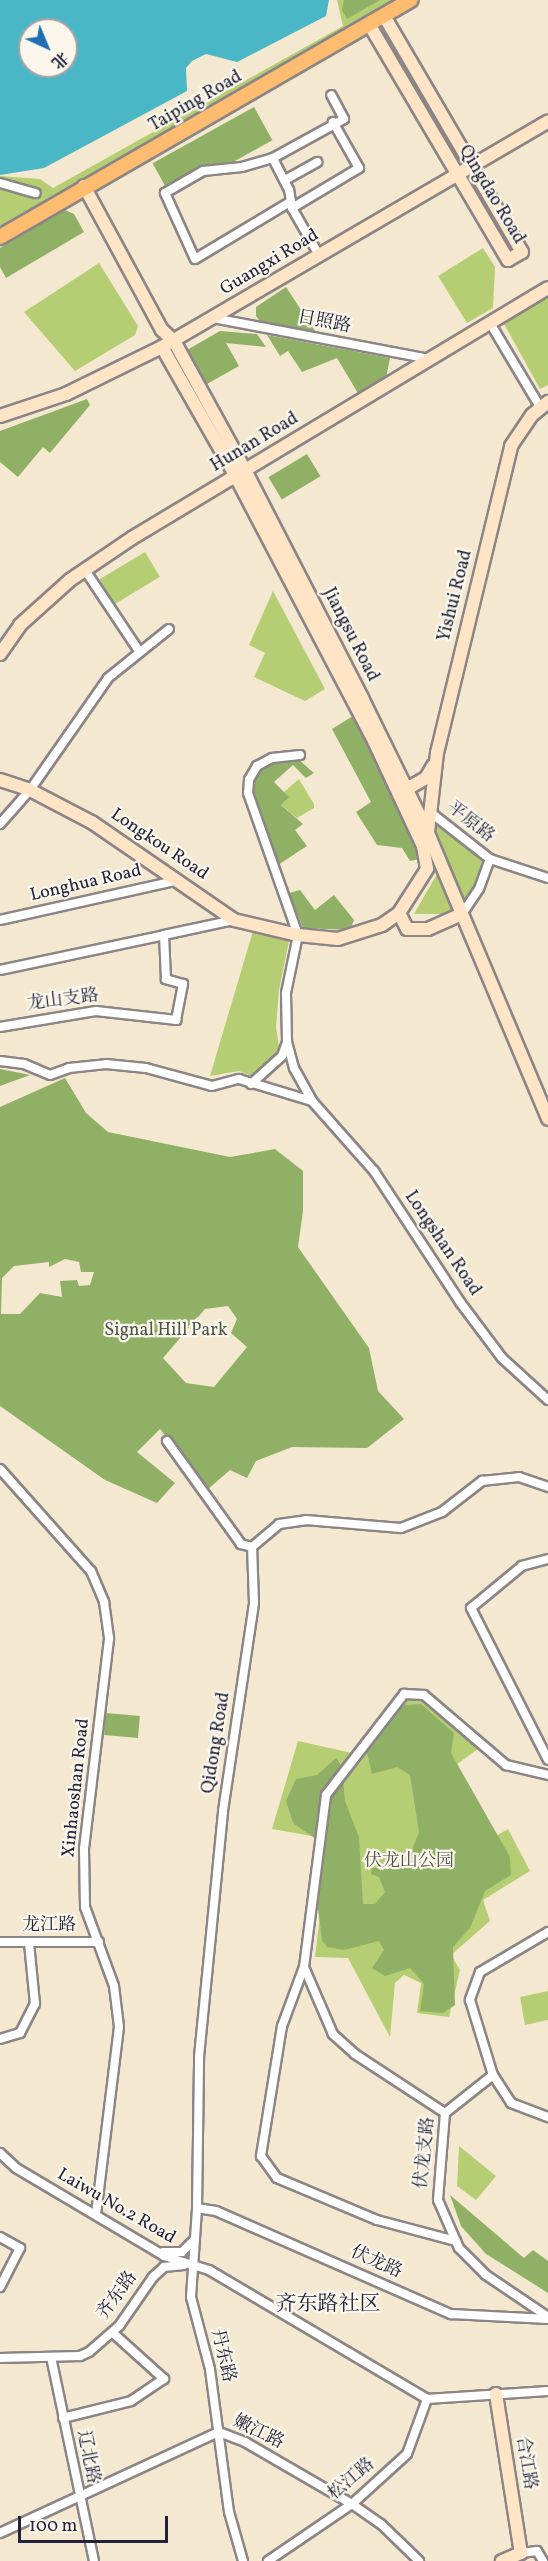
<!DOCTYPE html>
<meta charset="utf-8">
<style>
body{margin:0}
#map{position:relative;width:548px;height:2561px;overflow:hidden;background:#f4e8d0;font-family:Vollkorn,"Noto Serif SC",serif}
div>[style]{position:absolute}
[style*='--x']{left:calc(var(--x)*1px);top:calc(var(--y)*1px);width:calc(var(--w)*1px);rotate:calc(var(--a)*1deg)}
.green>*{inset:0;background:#b6ce73;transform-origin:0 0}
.forest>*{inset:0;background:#90b165;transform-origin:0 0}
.water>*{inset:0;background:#4ab7c6}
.roads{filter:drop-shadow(2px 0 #8b8586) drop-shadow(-2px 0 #8b8586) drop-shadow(0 2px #8b8586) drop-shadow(0 -2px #8b8586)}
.street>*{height:8px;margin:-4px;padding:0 4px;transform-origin:4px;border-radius:4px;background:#fff}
.secondary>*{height:12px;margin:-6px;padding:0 6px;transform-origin:6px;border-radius:6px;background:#ffe4c6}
.primary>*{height:14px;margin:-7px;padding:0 7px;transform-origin:7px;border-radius:7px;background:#febc70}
span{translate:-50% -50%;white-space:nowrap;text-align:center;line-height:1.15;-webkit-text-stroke:4.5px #fbf7ec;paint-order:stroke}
.street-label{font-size:18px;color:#22223b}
.park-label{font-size:18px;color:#4e564c}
.quarter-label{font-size:21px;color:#22223b}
.north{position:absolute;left:18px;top:18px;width:60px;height:60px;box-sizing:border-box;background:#fbf7ec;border:2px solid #a4a2a5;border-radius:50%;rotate:136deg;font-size:16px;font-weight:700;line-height:24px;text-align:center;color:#22223b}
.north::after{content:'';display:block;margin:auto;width:21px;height:27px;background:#1f6fb2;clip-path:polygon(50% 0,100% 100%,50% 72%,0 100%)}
.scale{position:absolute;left:18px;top:2516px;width:150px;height:27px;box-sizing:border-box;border:3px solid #22223b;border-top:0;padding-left:8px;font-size:18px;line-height:21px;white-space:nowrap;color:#22223b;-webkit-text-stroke:4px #fbf7ec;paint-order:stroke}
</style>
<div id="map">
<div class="green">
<i style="clip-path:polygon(337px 0,404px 0,0 228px,0 176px,40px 179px,53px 188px,343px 26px)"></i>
<i style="clip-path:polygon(483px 248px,495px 267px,493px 308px,467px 323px,438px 276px)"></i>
<i style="clip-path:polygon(99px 263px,138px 326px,135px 335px,75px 371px,24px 312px)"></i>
<i style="clip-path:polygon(548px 296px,548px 385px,540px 389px,503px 322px)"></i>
<i style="left:145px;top:552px;width:29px;height:53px;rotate:59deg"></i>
<i style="clip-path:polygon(273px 591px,325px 689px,305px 701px,254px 677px,265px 653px,249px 645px)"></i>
<i style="clip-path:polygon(299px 779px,314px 804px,314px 808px,297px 818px,281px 805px,288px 797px,284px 792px)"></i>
<i style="clip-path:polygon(437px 823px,486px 860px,463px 907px,432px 836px)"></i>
<i style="clip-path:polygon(437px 874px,454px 914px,414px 914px)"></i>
<i style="clip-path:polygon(253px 931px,289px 941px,279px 990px,276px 1028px,280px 1052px,254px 1077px,239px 1071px,210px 1076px)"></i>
<i style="clip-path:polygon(413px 1691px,482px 1746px,453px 1767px,491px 1839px,508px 1829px,530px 1871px,483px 1900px,490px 1921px,451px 1955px,460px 1970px,449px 2017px,417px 2013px,421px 1983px,404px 1975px,395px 1983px,390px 2037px,348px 1958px,315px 1957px,329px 1839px,272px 1829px,298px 1741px,352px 1753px)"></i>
<i style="clip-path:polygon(548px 1991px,548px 2020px,525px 2025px,520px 1997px)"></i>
<i style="clip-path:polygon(459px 2146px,496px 2176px,476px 2200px,457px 2186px)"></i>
</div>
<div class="forest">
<i style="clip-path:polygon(344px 0,380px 0,347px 19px,342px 10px)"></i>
<i style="left:254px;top:107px;width:38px;height:116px;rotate:61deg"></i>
<i style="clip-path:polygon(65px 210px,74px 214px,84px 232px,6px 278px,0 267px,0 248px)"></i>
<i style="clip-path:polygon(286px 287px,317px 334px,261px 323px,256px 316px,256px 307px)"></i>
<i style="clip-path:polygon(220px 331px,257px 334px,266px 347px,226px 343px,239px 366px,207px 384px,187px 350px)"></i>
<i style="clip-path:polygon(267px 335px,390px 358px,386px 378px,359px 395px,337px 358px,302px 372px,288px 351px,280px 356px)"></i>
<i style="clip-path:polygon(87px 399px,90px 405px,50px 453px,43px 447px,18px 477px,0 462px,0 431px)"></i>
<i style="left:307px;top:454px;width:26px;height:45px;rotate:59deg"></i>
<i style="clip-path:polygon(356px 714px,419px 836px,420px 859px,410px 861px,402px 848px,377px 845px,356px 812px,371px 802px,332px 729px)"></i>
<i style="clip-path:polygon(298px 759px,314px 773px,306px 778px,293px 765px,274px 782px,289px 797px,281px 805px,303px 824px,295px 830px,307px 846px,278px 865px,254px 796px,254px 784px,260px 770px,274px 761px)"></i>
<i style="clip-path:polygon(300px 890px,315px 910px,334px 895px,354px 920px,350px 930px,303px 928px,289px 893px)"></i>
<i style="clip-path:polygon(0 1069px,30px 1075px,0 1086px)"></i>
<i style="clip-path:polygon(evenodd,65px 1078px,86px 1113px,108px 1132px,230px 1157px,275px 1149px,303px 1171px,303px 1211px,298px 1247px,369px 1348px,378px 1391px,404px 1419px,367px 1448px,292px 1447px,256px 1461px,247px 1478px,230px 1470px,207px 1490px,160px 1429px,137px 1452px,175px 1483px,157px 1503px,105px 1480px,0 1406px,0 1107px,65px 1078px,65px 1259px,79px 1262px,81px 1272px,94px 1272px,90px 1285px,79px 1286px,77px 1280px,60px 1281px,62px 1297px,40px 1293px,20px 1314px,1px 1314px,2px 1278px,14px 1266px,49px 1262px,49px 1267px,65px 1259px,65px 1078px,228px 1306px,237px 1319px,231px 1333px,247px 1347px,214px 1387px,186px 1383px,163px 1358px,205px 1309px,228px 1306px)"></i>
<i style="clip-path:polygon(421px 1704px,454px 1733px,451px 1753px,510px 1857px,511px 1875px,485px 1891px,470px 1928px,453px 1947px,455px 2005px,443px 2013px,420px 2011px,424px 1984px,410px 1968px,385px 1976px,372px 1968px,384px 1950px,379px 1941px,344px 1950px,327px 1947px,322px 1940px,316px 1893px,320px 1842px,293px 1823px,286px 1801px,296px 1779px,317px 1775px,336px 1758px,342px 1767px,345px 1801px,359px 1837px,363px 1904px,375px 1904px,385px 1892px,379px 1877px,371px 1874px,372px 1868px,405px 1868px,419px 1832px,410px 1775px,397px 1767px,372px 1774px,367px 1753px,404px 1705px)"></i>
<i style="left:106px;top:1713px;width:34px;height:22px;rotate:5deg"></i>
<i style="clip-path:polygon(450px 2195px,524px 2258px,533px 2250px,548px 2261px,548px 2293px,486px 2254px,461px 2226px)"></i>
</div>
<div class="water">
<i style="clip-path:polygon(evenodd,0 0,329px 0,326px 16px,237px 62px,206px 54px,192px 61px,186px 68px,187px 91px,44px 168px,0 175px,0 0,30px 30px,66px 30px,66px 66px,30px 66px,30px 30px)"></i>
</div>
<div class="roads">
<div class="street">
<i style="--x:273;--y:158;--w:32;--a:164"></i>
<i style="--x:242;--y:167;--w:39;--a:174"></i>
<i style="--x:203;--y:171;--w:44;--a:149.9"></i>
<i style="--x:165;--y:193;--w:72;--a:65.6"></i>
<i style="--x:195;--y:259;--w:111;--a:-31"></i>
<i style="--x:285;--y:180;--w:37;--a:-29"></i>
<i style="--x:0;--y:183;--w:37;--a:16"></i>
<i style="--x:292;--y:208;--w:78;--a:-30.8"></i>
<i style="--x:359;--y:168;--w:53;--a:-119.5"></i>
<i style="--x:319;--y:255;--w:54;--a:-119.9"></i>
<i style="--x:292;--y:208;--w:18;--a:-99"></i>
<i style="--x:289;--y:190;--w:36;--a:-117"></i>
<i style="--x:273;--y:158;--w:81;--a:-28.8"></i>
<i style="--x:344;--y:119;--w:27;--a:-118"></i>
<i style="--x:213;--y:318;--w:220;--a:10.7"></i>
<i style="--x:490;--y:323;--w:98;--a:59.2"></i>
<i style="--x:85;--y:570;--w:97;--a:56.3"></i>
<i style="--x:300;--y:755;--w:28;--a:174"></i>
<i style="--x:272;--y:758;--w:17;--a:152"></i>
<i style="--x:257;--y:766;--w:16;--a:120"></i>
<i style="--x:249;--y:780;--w:13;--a:94"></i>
<i style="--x:248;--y:793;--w:151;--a:70.6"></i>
<i style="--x:298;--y:935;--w:59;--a:101.7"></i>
<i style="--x:286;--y:993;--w:49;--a:88.8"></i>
<i style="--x:287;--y:1042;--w:27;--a:75"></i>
<i style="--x:294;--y:1068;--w:38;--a:61"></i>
<i style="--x:312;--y:1101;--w:94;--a:48.5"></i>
<i style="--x:374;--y:1171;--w:157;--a:56.7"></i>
<i style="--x:460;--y:1302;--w:70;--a:53.1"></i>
<i style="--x:502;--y:1358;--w:62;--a:42.4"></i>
<i style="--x:430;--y:812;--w:76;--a:38.1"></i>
<i style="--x:490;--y:859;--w:61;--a:18.1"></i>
<i style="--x:0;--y:824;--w:45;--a:-48.6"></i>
<i style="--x:30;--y:790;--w:136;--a:-55.1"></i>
<i style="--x:108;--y:678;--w:78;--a:-38.8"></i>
<i style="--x:462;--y:914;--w:30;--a:-56"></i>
<i style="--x:479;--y:889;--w:32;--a:-70"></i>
<i style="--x:0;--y:920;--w:183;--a:-12.6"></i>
<i style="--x:0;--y:970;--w:168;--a:-12"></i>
<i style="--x:0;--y:1027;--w:97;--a:-9.5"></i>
<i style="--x:96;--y:1011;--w:81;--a:6.4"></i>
<i style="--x:176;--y:1020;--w:37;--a:-79"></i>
<i style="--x:183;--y:984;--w:18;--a:-164"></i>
<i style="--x:166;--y:979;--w:44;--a:-92.6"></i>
<i style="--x:164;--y:935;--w:72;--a:-12.1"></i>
<i style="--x:0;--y:1061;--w:24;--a:7"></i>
<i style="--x:24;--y:1064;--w:28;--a:23"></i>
<i style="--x:50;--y:1075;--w:20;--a:-20"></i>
<i style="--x:69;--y:1068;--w:37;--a:-6"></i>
<i style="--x:106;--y:1064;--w:40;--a:5.7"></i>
<i style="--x:146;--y:1068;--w:68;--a:15.3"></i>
<i style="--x:212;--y:1086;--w:28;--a:-15"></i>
<i style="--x:239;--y:1079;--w:76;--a:16.8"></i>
<i style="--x:251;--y:1084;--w:42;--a:-42.1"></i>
<i style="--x:282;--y:1056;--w:15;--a:-70"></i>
<i style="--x:167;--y:1441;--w:127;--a:54.3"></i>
<i style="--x:241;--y:1544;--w:11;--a:15"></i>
<i style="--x:0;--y:1469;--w:137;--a:48.3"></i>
<i style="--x:91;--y:1571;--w:34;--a:67"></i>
<i style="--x:104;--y:1602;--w:37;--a:82"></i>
<i style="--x:109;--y:1639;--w:211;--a:96.8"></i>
<i style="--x:84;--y:1849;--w:58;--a:89"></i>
<i style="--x:85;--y:1907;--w:84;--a:69.8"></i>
<i style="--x:114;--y:1986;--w:41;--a:83"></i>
<i style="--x:119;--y:2027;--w:188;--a:97"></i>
<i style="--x:548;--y:1559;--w:27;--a:165"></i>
<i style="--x:522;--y:1566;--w:66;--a:140.5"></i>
<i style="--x:471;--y:1608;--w:170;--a:63.1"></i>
<i style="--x:548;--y:1932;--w:79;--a:149.5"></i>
<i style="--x:480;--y:1972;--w:30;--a:110"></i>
<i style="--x:470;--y:2000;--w:78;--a:73"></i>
<i style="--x:493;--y:2075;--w:33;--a:57"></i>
<i style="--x:511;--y:2103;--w:40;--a:21"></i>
<i style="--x:0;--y:1942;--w:99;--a:0"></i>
<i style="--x:304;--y:1967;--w:63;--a:110.4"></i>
<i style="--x:282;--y:2026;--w:132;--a:99.2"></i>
<i style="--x:261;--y:2156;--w:27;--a:54"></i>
<i style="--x:277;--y:2178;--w:108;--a:22.8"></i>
<i style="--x:377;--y:2220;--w:82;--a:14.9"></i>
<i style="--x:0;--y:2039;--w:21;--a:-17"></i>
<i style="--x:20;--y:2033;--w:33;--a:-63"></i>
<i style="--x:35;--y:2004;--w:61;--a:-95.6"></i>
<i style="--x:493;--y:2075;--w:61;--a:141.6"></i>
<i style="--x:445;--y:2113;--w:87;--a:94.6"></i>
<i style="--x:438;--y:2200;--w:52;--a:66.4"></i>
<i style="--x:459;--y:2248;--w:38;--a:45"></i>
<i style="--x:486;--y:2275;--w:75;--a:34.1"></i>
<i style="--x:445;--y:2113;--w:108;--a:-146.8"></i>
<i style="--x:355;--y:2054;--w:30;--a:-138"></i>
<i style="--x:333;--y:2034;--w:73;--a:-113.4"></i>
<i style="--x:304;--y:1967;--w:173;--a:-82.7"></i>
<i style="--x:326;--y:1795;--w:128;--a:-52.3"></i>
<i style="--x:404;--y:1694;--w:20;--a:3"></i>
<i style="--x:424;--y:1695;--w:108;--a:40.5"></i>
<i style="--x:506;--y:1765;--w:43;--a:13.4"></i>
<i style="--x:0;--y:2153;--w:22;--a:43"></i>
<i style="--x:16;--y:2168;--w:172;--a:30.7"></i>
<i style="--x:164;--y:2256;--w:47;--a:17.3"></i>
<i style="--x:209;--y:2270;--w:253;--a:30.6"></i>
<i style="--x:427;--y:2399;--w:121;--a:-3.8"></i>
<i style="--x:197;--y:2208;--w:19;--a:9"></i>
<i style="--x:216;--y:2211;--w:257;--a:23.7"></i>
<i style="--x:451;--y:2314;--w:97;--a:3"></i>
<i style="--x:0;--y:2237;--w:23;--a:29"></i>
<i style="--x:20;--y:2248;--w:44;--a:117.1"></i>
<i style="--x:163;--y:2252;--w:19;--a:0"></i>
<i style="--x:182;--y:2252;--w:18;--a:-45"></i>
<i style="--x:51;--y:2357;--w:208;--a:78.1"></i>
<i style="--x:0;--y:2358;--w:80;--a:-1.4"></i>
<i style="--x:80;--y:2356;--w:10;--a:-24"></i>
<i style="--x:89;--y:2352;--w:40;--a:-41"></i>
<i style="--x:119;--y:2326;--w:60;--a:-55.2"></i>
<i style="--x:153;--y:2277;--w:15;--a:-42"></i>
<i style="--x:164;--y:2267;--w:20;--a:-6"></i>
<i style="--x:63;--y:2418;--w:70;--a:-14"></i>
<i style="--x:131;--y:2401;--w:40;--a:-34"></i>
<i style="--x:164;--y:2379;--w:69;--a:-138"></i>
<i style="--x:0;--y:2533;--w:241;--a:-24.8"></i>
<i style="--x:219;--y:2432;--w:28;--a:21"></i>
<i style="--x:245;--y:2442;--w:124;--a:30.1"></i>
<i style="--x:352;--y:2504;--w:35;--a:35"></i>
<i style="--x:381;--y:2524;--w:53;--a:44.2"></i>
<i style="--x:521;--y:2553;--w:16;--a:-7"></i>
<i style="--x:537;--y:2551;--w:12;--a:59"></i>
<i style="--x:243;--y:2561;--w:51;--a:-105.9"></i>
<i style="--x:229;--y:2512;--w:144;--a:-97.6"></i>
<i style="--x:210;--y:2369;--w:74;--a:-104.8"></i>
<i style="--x:191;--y:2297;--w:89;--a:-86.1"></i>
<i style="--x:197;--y:2208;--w:151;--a:-89.2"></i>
<i style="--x:199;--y:2057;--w:247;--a:-84.4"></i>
<i style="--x:223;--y:1811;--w:210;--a:-81.5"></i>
<i style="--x:254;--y:1603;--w:56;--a:-92"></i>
<i style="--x:252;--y:1547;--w:35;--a:-40"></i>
<i style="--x:279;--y:1524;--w:27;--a:-8"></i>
<i style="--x:306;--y:1520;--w:95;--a:4.8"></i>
<i style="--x:401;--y:1528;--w:44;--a:-21.3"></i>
<i style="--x:442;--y:1512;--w:51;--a:-37.8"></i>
<i style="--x:482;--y:1481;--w:37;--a:-6"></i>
<i style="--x:519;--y:1477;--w:31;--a:19"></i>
<i style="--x:268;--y:2561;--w:102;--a:-34.2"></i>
<i style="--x:352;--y:2504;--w:74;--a:-42.3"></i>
<i style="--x:407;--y:2454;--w:59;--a:-70"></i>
</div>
<div class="secondary">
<i style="--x:369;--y:24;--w:274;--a:59.5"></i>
<i style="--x:508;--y:260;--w:16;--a:-30"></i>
<i style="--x:522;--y:252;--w:273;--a:-120.3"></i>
<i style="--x:84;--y:186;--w:164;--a:61.6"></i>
<i style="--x:162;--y:330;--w:16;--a:43"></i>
<i style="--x:174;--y:341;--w:147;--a:61.2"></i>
<i style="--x:245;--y:470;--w:256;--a:62.8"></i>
<i style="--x:362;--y:698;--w:150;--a:63.9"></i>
<i style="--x:428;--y:833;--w:310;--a:67.2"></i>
<i style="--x:162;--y:347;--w:147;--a:60.3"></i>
<i style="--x:235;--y:475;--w:300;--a:62.4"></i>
<i style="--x:374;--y:741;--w:116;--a:65"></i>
<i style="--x:423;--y:846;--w:23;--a:80"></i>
<i style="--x:0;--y:416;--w:70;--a:-18.4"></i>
<i style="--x:66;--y:394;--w:107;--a:-26.1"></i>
<i style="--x:162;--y:347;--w:447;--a:-30.3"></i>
<i style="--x:0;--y:654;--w:35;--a:-55"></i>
<i style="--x:20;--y:625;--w:67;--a:-42"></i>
<i style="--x:70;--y:580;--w:75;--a:-34.1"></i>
<i style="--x:132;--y:538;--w:485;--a:-31"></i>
<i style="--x:0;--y:780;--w:32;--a:18"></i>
<i style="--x:30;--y:790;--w:71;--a:27.6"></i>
<i style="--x:93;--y:823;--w:171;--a:34.5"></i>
<i style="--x:234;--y:920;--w:66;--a:13.2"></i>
<i style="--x:298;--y:935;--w:40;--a:5.7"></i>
<i style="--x:338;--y:939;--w:46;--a:-17.7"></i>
<i style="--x:382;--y:925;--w:21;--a:-35"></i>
<i style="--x:399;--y:913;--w:52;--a:-57.5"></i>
<i style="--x:400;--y:786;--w:12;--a:0"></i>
<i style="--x:412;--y:786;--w:16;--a:-30"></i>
<i style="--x:426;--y:778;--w:14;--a:-60"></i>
<i style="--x:428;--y:832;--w:80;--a:-83.5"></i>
<i style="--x:437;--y:753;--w:316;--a:-76.4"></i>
<i style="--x:511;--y:446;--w:37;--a:-56"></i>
<i style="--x:532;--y:415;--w:21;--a:-39"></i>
<i style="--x:399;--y:913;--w:18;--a:63"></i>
<i style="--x:407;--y:929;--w:21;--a:0"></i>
<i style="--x:428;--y:929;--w:37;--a:-24"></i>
<i style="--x:496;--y:2394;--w:161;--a:81.1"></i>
<i style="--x:521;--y:2553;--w:21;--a:157"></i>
</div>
<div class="primary">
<i style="--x:0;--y:237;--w:474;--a:-30"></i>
</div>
</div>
<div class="street-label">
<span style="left:196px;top:102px;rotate:-30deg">Taiping Road</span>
<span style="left:491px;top:195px;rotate:59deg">Qingdao Road</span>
<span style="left:270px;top:263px;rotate:-31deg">Guangxi Road</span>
<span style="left:324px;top:323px;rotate:11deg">日照路</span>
<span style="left:255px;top:443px;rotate:-31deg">Hunan Road</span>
<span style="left:456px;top:596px;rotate:-76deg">Yishui Road</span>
<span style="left:350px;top:635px;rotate:63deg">Jiangsu Road</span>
<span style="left:470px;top:823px;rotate:38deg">平原路</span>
<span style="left:159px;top:845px;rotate:34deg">Longkou Road</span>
<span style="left:86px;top:884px;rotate:-13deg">Longhua Road</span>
<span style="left:63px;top:1001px;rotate:-7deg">龙山支路</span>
<span style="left:442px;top:1244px;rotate:56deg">Longshan Road</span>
<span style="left:217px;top:1743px;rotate:-81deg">Qidong Road</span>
<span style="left:77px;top:1788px;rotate:-84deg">Xinhaoshan Road</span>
<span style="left:49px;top:1926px">龙江路</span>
<span style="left:426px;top:2153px;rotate:-84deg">伏龙支路</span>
<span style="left:116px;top:2207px;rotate:30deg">Laiwu No.2 Road</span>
<span style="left:376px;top:2263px;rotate:24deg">伏龙路</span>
<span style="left:118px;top:2296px;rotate:-54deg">齐东路</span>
<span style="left:222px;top:2356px;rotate:77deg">丹东路</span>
<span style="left:258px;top:2433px;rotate:26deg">嫩江路</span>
<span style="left:87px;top:2457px;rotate:79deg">辽北路</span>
<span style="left:525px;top:2463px;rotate:81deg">合江路</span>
<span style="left:352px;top:2480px;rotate:-40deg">松江路</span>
</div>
<div class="park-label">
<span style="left:166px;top:1331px">Signal Hill Park</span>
<span style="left:409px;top:1862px">伏龙山公园</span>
</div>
<div class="quarter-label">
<span style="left:328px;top:2305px">齐东路社区</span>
</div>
<div class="north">北</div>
<div class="scale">100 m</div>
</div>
